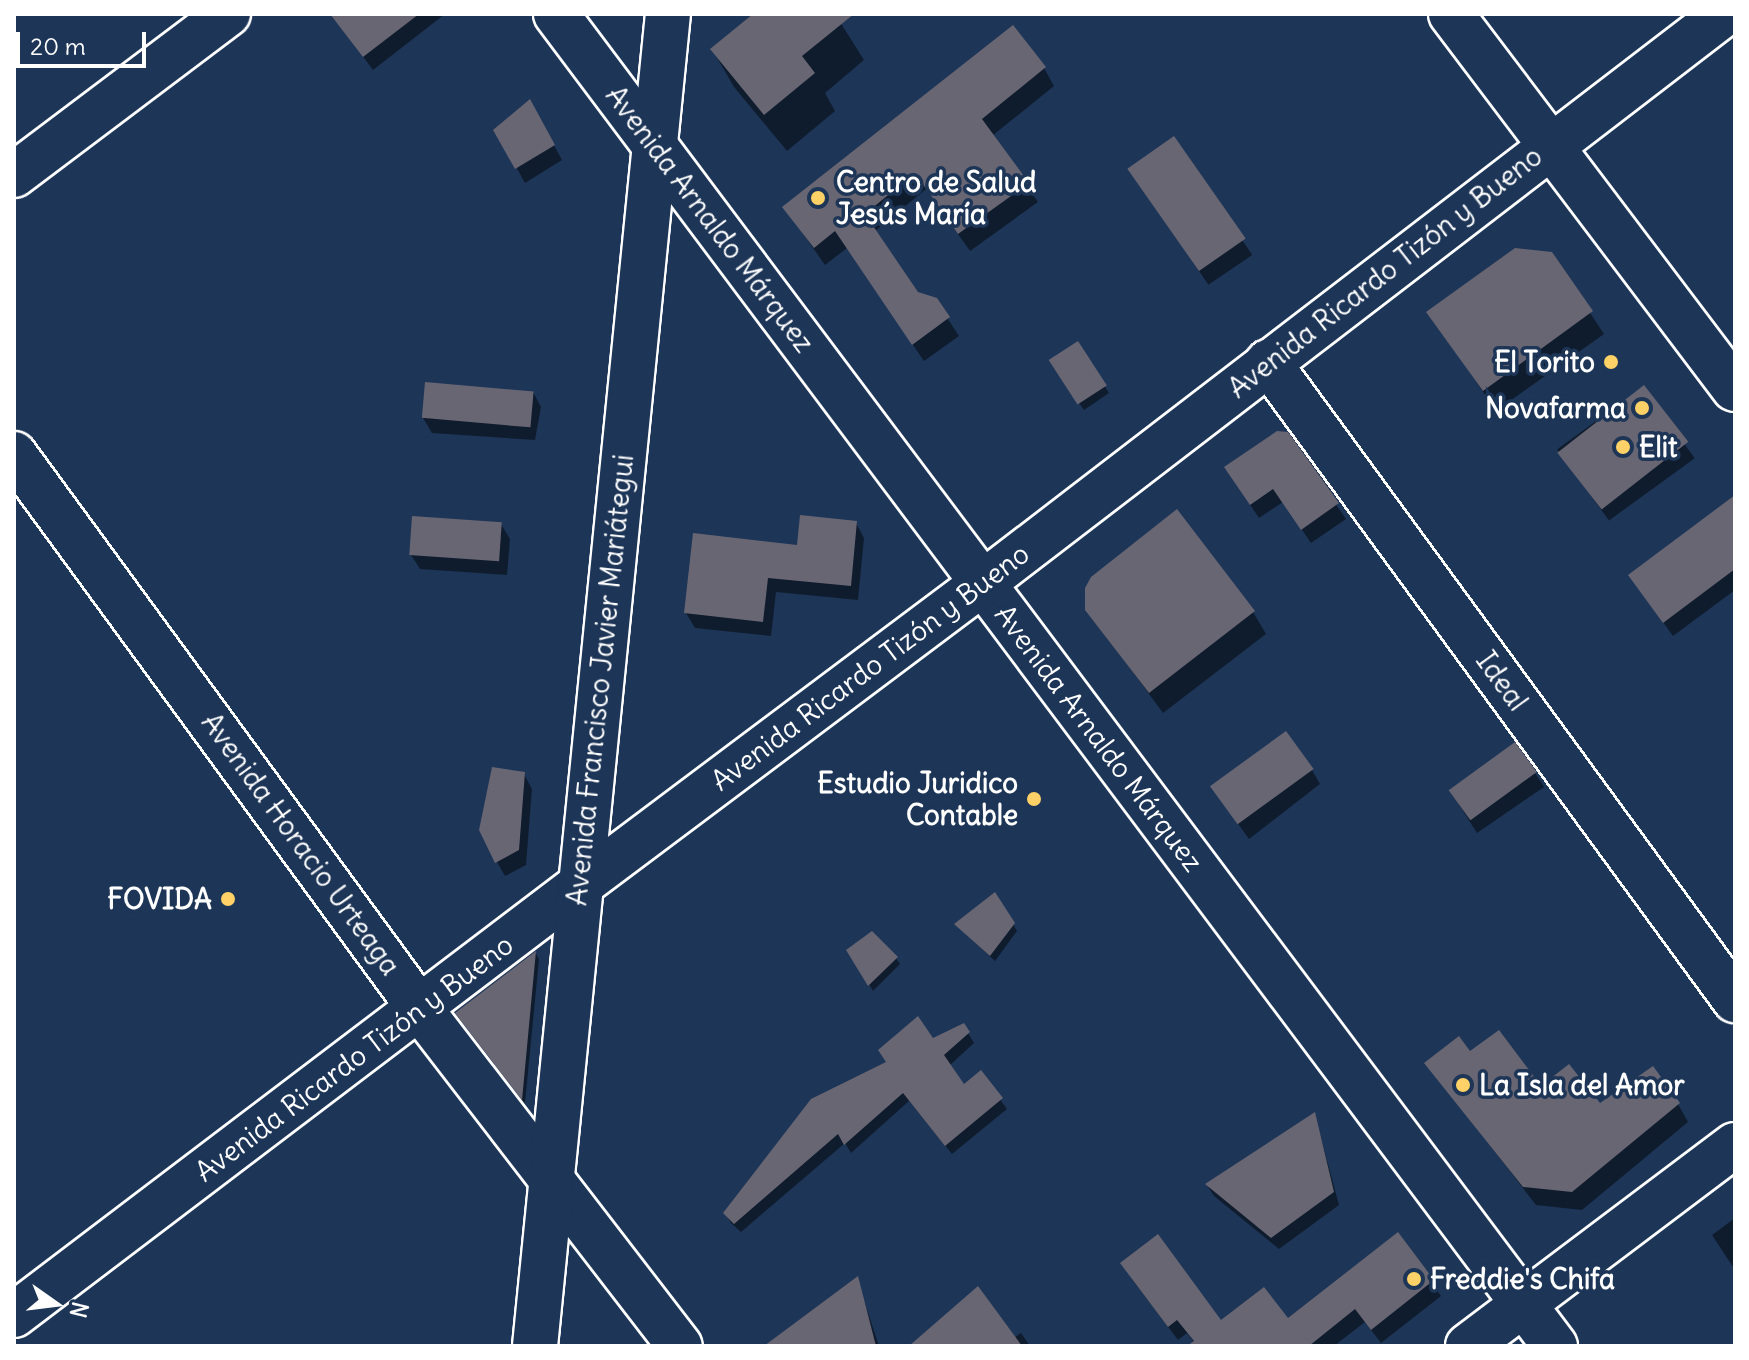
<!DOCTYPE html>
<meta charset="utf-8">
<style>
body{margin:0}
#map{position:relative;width:1749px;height:1360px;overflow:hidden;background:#1d3557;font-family:Delius,sans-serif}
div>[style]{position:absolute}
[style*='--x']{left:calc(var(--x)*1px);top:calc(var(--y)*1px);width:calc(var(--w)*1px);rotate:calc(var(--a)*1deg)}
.shadow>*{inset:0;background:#0007;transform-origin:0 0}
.building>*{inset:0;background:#696673;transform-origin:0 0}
.roads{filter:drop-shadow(2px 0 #fff) drop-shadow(-2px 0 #fff) drop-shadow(0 2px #fff) drop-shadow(0 -2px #fff)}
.minor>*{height:44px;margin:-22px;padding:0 22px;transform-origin:22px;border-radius:22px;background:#1d3557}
.tertiary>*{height:44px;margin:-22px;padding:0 22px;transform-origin:22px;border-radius:22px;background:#1d3557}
.secondary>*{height:44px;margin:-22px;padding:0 22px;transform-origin:22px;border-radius:22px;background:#1d3557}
.dots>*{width:22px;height:22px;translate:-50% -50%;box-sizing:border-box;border:4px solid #1d3557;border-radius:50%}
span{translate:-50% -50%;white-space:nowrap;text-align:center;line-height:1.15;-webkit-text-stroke:7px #1d3557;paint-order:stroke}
.poi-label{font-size:28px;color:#fff;font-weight:700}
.left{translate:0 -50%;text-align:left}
.right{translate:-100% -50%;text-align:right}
.street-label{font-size:28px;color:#fff}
.frame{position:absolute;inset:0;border:16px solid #fff;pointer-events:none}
.north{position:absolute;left:16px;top:1264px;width:80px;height:80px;-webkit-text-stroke:6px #1d3557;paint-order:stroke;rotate:104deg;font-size:22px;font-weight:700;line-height:32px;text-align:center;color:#fff}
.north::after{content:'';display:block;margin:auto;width:28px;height:36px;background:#fff;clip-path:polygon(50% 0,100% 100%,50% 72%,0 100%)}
.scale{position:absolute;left:16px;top:32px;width:130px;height:36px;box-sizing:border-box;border:4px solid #fff;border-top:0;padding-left:10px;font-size:24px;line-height:28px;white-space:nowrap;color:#fff;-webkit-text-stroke:6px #1d3557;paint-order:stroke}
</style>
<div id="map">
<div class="shadow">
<i style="clip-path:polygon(332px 14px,445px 14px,373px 70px)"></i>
<i style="clip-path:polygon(756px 14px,835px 14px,864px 60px,825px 93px,835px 111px,787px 151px,734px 87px,712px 49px)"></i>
<i style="clip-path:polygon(1044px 68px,1054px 86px,992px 136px,1038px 202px,970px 251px,926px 189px,874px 232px,917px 294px,935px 299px,959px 336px,924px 361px,847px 248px,825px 265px,785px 208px)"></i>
<i style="clip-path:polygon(530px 102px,562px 160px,525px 183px,496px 130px)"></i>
<i style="left:1174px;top:139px;width:140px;height:53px;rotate:56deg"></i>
<i style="clip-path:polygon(1551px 254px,1604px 334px,1496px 411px,1429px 312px)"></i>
<i style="clip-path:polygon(1077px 344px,1109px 393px,1084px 410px,1055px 368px)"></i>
<i style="left:1643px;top:387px;width:88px;height:106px;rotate:54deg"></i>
<i style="clip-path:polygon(533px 392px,541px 407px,535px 440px,432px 433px,423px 418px)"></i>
<i style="clip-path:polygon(1287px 434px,1346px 519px,1311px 543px,1283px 502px,1259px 518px,1235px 482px)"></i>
<i style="clip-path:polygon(1735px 505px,1735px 590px,1673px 636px,1630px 576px)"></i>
<i style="clip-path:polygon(856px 523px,864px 538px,858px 600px,776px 592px,771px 636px,695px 628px,686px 613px,799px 547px)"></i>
<i style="clip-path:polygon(501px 524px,510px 539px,507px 575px,420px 569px,411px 555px)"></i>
<i style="clip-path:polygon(1087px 610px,1253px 612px,1266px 634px,1163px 713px)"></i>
<i style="clip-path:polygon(1312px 770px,1320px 784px,1249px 839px,1213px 789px)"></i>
<i style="clip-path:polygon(1535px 773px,1544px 787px,1477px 833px,1458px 803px)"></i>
<i style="clip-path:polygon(524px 774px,532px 789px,526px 865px,505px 876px,497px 862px)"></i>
<i style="clip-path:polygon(995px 895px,1017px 931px,995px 961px,956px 925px)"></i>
<i style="clip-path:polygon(849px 951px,896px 958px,900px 964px,873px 991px)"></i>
<i style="clip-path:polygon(536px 954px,539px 959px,525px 1103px,461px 1020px)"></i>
<i style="clip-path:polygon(968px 1033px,974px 1043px,949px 1066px,963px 1087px,981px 1073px,1007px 1109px,952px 1154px,909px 1101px,851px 1153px,845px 1143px,741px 1232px,731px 1223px,725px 1213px,932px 1041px)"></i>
<i style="clip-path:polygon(1470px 1054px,1540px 1089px,1600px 1106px,1678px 1104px,1688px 1122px,1582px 1210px,1536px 1205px,1427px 1064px)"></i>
<i style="clip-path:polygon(1315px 1115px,1339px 1205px,1279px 1249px,1214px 1196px,1207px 1185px)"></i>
<i style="clip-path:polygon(1735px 1218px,1735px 1270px,1712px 1235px)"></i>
<i style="clip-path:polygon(1397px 1235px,1441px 1296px,1381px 1343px,1365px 1322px,1334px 1346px,1197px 1346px,1187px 1333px,1178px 1340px,1131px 1278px,1221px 1322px,1287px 1321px)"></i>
<i style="clip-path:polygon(857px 1279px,879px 1346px,767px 1346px)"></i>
<i style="clip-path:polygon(1021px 1333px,1030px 1346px,912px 1346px,1014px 1338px)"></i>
</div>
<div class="building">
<i style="clip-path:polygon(330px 14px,419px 14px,363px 57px)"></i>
<i style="clip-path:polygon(753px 14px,854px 14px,802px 56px,815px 73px,764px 115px,710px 49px)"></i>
<i style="clip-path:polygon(1013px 25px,1046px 67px,982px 119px,1029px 183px,958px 234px,915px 173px,865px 214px,918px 292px,937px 298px,950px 317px,912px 345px,835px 231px,814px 248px,782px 207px)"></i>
<i style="clip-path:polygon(530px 99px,555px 145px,515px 169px,493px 130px)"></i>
<i style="left:1174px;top:136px;width:125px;height:57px;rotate:55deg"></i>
<i style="clip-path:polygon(1515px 248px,1552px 252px,1593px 311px,1483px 391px,1426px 312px)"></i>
<i style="left:1078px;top:341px;width:53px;height:35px;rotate:57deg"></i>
<i style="left:425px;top:382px;width:109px;height:36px;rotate:5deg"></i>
<i style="left:1644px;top:385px;width:72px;height:110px;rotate:52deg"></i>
<i style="clip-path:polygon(1277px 431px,1288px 432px,1339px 503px,1301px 530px,1273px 489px,1250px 505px,1224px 467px)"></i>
<i style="clip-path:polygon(1735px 495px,1735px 569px,1663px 623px,1628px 575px)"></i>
<i style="clip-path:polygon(1177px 509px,1255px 611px,1149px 693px,1085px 610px,1085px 588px,1091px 577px)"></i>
<i style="clip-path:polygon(800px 515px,857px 521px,851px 586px,768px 578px,763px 622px,684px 613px,693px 533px,797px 545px)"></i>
<i style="left:412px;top:516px;width:90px;height:39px;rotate:4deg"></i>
<i style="left:1286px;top:731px;width:47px;height:94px;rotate:54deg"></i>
<i style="left:1515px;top:742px;width:37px;height:82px;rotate:54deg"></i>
<i style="clip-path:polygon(492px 767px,525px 772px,519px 850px,495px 863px,479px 830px)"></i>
<i style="clip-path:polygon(995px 892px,1015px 923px,990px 956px,954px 924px)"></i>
<i style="clip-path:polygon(872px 931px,898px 957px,868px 986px,846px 950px)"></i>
<i style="clip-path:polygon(536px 951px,522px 1100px,455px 1013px)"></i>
<i style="clip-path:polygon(918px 1016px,933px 1038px,964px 1023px,970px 1032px,944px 1055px,964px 1084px,981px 1070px,1003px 1098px,945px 1146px,903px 1093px,844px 1145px,838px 1134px,734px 1224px,723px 1213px,811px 1099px,886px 1062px,878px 1050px)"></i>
<i style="clip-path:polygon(1499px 1030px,1541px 1086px,1569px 1064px,1600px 1103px,1653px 1066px,1680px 1103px,1572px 1192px,1523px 1187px,1424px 1063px,1459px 1036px,1470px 1051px)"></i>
<i style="clip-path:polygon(1315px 1112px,1334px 1192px,1271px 1238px,1205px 1184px)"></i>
<i style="clip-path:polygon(1398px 1232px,1434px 1280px,1371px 1330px,1355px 1309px,1309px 1346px,1187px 1346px,1194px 1341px,1177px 1320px,1168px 1327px,1120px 1263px,1158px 1234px,1221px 1320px,1264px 1287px,1288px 1318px)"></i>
<i style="clip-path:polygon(858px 1276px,876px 1346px,764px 1346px)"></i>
<i style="clip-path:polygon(978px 1286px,1022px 1346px,909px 1346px)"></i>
</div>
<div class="roads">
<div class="minor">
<i style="--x:14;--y:175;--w:268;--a:-37"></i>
<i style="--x:1268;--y:362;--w:791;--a:53.8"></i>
<i style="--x:14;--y:454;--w:689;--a:53.8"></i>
<i style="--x:421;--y:1010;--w:424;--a:52.4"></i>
<i style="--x:14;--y:1315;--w:709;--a:-37.21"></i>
</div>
<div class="tertiary">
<i style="--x:556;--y:14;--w:1665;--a:53.13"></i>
<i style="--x:579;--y:886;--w:505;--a:-36.87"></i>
<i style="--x:983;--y:583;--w:934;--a:-37.52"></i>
<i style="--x:535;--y:1346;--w:1339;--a:-84.3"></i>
<i style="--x:1468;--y:1346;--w:334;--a:-37"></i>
</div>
<div class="secondary">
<i style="--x:1451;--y:14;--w:470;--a:52.9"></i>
</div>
</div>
<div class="dots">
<i style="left:818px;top:198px;background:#ffd166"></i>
<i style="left:1611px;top:362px;background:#ffd166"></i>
<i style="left:1642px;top:408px;background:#ffd166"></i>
<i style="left:1623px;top:447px;background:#ffd166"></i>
<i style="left:1034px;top:799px;background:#ffd166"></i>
<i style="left:228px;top:899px;background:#ffd166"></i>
<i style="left:1463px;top:1085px;background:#ffd166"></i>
<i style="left:1414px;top:1279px;background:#ffd166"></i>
</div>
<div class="poi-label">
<span class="left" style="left:836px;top:198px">Centro de Salud<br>Jesús María</span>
<span class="right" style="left:1595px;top:362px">El Torito</span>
<span class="right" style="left:1626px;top:408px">Novafarma</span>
<span class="left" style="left:1639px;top:447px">Elit</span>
<span class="right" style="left:1018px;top:799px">Estudio Juridico<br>Contable</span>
<span class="right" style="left:212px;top:899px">FOVIDA</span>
<span class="left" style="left:1479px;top:1085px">La Isla del Amor</span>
<span class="left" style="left:1430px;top:1279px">Freddie's Chifa</span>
</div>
<div class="street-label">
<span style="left:710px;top:219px;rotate:53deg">Avenida Arnaldo Márquez</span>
<span style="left:1385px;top:272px;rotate:-38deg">Avenida Ricardo Tizón y Bueno</span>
<span style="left:870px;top:667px;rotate:-37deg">Avenida Ricardo Tizón y Bueno</span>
<span style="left:600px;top:680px;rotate:-84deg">Avenida Francisco Javier Mariátegui</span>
<span style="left:1502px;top:681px;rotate:54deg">Ideal</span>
<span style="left:1099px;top:738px;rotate:53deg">Avenida Arnaldo Márquez</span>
<span style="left:301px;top:844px;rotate:54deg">Avenida Horacio Urteaga</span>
<span style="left:354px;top:1058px;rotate:-37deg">Avenida Ricardo Tizón y Bueno</span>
</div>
<div class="frame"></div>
<div class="north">N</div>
<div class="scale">20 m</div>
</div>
